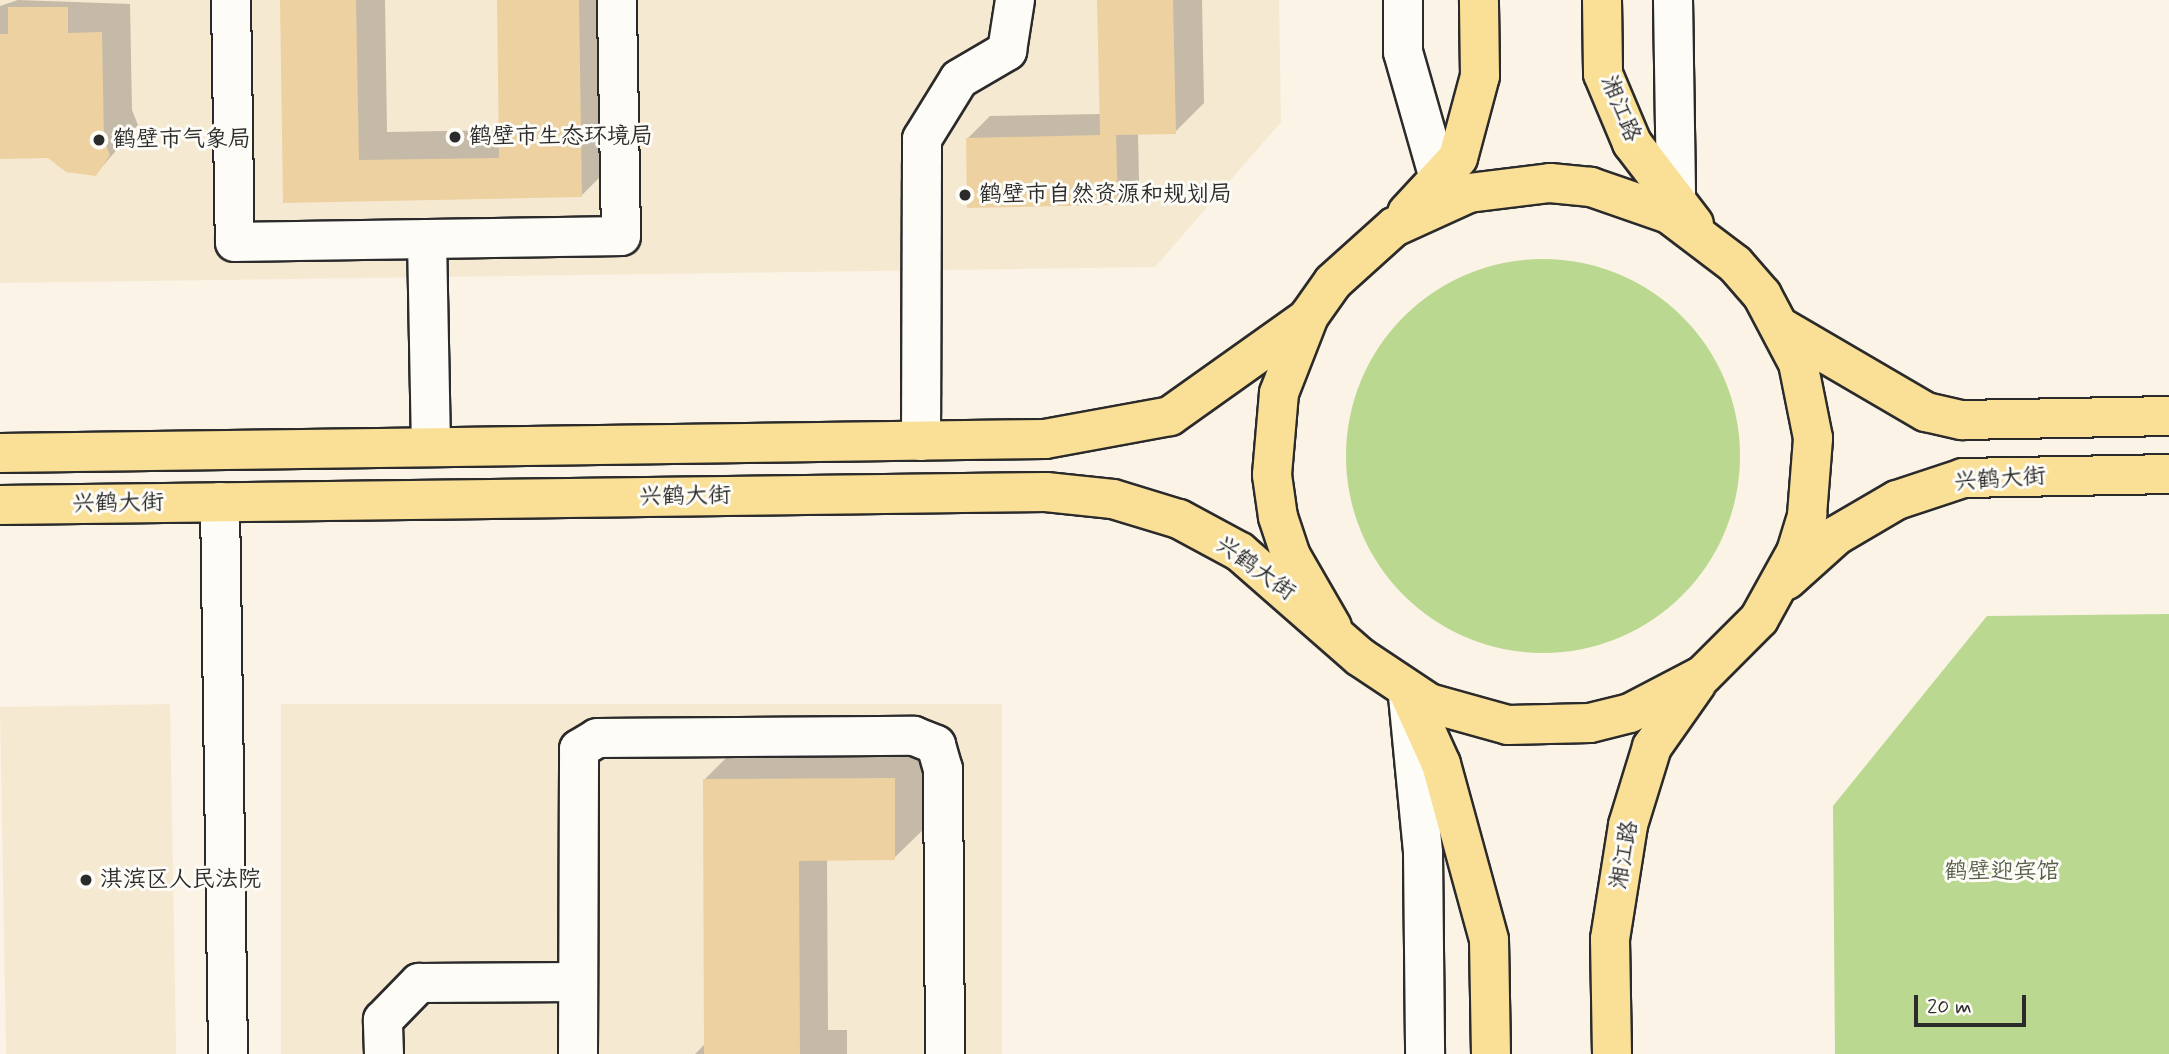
<!DOCTYPE html>
<meta charset="utf-8">
<style>
body{margin:0}
#map{position:relative;width:2169px;height:1054px;overflow:hidden;background:#faf3e6;font-family:Mynerve,"LXGW WenKai TC",sans-serif}
div>[style]{position:absolute}
[style*='--x']{left:calc(var(--x)*1px);top:calc(var(--y)*1px);width:calc(var(--w)*1px);rotate:calc(var(--a)*1deg)}
.built>*{inset:0;background:#f6e9d1;transform-origin:0 0}
.green>*{inset:0;background:#bbd891}
.round{border-radius:50%}
.shadow>*{inset:0;background:#0003}
.building>*{inset:0;background:#edd1a1}
.roads{filter:drop-shadow(2px 0 #2b2b2b) drop-shadow(-2px 0 #2b2b2b) drop-shadow(0 2px #2b2b2b) drop-shadow(0 -2px #2b2b2b)}
.minor>*{height:38px;margin:-19px;padding:0 19px;transform-origin:19px;border-radius:19px;background:#fdfcf7}
.major>*{height:38px;margin:-19px;padding:0 19px;transform-origin:19px;border-radius:19px;background:#fadf96}
.dots>*{width:19px;height:19px;translate:-50% -50%;box-sizing:border-box;border:4px solid #fdfcf7;border-radius:50%}
span{translate:-50% -50%;white-space:nowrap;text-align:center;line-height:1.15;-webkit-text-stroke:6px #fdfcf7;paint-order:stroke}
.street-label{font-size:23px;color:#2b2b2b}
.poi-label{font-size:23px;color:#2b2b2b}
.left{translate:0 -50%;text-align:left}
.park-label{font-size:23px;color:#565f4a}
.scale{position:absolute;left:1914px;top:995px;width:112px;height:32px;box-sizing:border-box;border:4px solid #2b2b2b;border-top:0;padding-left:9px;font-size:21px;line-height:24px;white-space:nowrap;color:#2b2b2b;-webkit-text-stroke:5px #fdfcf7;paint-order:stroke}
</style>
<div id="map">
<div class="built">
<i style="clip-path:polygon(0 0,1279px 0,1281px 122px,1155px 267px,0 283px)"></i>
<i style="left:170px;top:704px;width:350px;height:170px;rotate:89deg"></i>
<i style="left:1002px;top:704px;width:350px;height:721px;rotate:90deg"></i>
</div>
<div class="green">
<i class="round" style="left:1346px;top:259px;width:394px;height:394px"></i>
<i style="clip-path:polygon(2169px 614px,2169px 1054px,1835px 1054px,1833px 806px,1987px 616px)"></i>
</div>
<div class="shadow">
<i style="clip-path:polygon(18px 0,130px 4px,132px 110px,138px 125px,95px 175px,49px 157px,0 157px,0 6px)"></i>
<i style="clip-path:polygon(281px 0,385px 0,387px 132px,501px 130px,499px 0,607px 0,610px 167px,581px 196px,285px 201px)"></i>
<i style="clip-path:polygon(1099px 0,1202px 0,1204px 103px,1175px 132px,1138px 133px,1139px 181px,1117px 204px,967px 139px,990px 116px,1101px 114px)"></i>
<i style="clip-path:polygon(922px 750px,923px 830px,894px 858px,827px 859px,828px 1030px,847px 1030px,847px 1054px,695px 1054px,706px 1043px,704px 780px,733px 751px)"></i>
</div>
<div class="building">
<i style="clip-path:polygon(280px 0,356px 0,359px 160px,499px 158px,497px 0,579px 0,582px 197px,283px 203px)"></i>
<i style="clip-path:polygon(1097px 0,1173px 0,1176px 134px,1116px 135px,1118px 205px,967px 208px,966px 138px,1100px 135px)"></i>
<i style="clip-path:polygon(8px 7px,68px 7px,68px 33px,102px 32px,104px 140px,110px 155px,96px 176px,66px 172px,48px 158px,0 159px,0 34px,8px 34px)"></i>
<i style="clip-path:polygon(895px 778px,895px 860px,799px 861px,800px 1054px,704px 1054px,703px 779px)"></i>
</div>
<div class="roads">
<div class="minor">
<i style="--x:231;--y:0;--w:242;--a:89.1"></i>
<i style="--x:235;--y:242;--w:386;--a:-0.9"></i>
<i style="--x:621;--y:236;--w:236;--a:-91"></i>
<i style="--x:1403;--y:0;--w:52;--a:90"></i>
<i style="--x:1403;--y:52;--w:131;--a:74.1"></i>
<i style="--x:1673;--y:0;--w:201;--a:89.1"></i>
<i style="--x:427;--y:239;--w:208;--a:88.9"></i>
<i style="--x:921;--y:441;--w:302;--a:-89.8"></i>
<i style="--x:922;--y:139;--w:70;--a:-58.3"></i>
<i style="--x:959;--y:79;--w:56;--a:-30.3"></i>
<i style="--x:1007;--y:51;--w:52;--a:-81.1"></i>
<i style="--x:220;--y:502;--w:552;--a:89.17"></i>
<i style="--x:1408;--y:696;--w:158;--a:84.5"></i>
<i style="--x:1423;--y:853;--w:201;--a:89.4"></i>
<i style="--x:384;--y:1054;--w:34;--a:-92"></i>
<i style="--x:383;--y:1020;--w:52;--a:-45.8"></i>
<i style="--x:419;--y:983;--w:158;--a:-0.4"></i>
<i style="--x:578;--y:1054;--w:305;--a:-89.8"></i>
<i style="--x:579;--y:749;--w:21;--a:-31"></i>
<i style="--x:597;--y:738;--w:317;--a:-0.4"></i>
<i style="--x:914;--y:736;--w:24;--a:22"></i>
<i style="--x:936;--y:745;--w:25;--a:74"></i>
<i style="--x:943;--y:769;--w:285;--a:89.6"></i>
</div>
<div class="major">
<i style="--x:1602;--y:0;--w:74;--a:89.2"></i>
<i style="--x:1603;--y:74;--w:75;--a:67.2"></i>
<i style="--x:1632;--y:143;--w:102;--a:52.6"></i>
<i style="--x:1407;--y:213;--w:75;--a:-47.2"></i>
<i style="--x:1458;--y:158;--w:85;--a:-75"></i>
<i style="--x:1480;--y:76;--w:76;--a:-90.8"></i>
<i style="--x:1782;--y:328;--w:167;--a:30.3"></i>
<i style="--x:1926;--y:412;--w:37;--a:13"></i>
<i style="--x:1962;--y:420;--w:207;--a:-1.1"></i>
<i style="--x:0;--y:453;--w:1045;--a:-0.77"></i>
<i style="--x:1045;--y:439;--w:127;--a:-10.4"></i>
<i style="--x:1170;--y:416;--w:166;--a:-35.4"></i>
<i style="--x:0;--y:505;--w:1046;--a:-0.71"></i>
<i style="--x:1046;--y:492;--w:67;--a:6"></i>
<i style="--x:1113;--y:499;--w:69;--a:16.9"></i>
<i style="--x:1179;--y:519;--w:69;--a:28.4"></i>
<i style="--x:1240;--y:552;--w:159;--a:41.2"></i>
<i style="--x:1360;--y:657;--w:83;--a:33.7"></i>
<i style="--x:1429;--y:703;--w:82;--a:15.6"></i>
<i style="--x:1508;--y:725;--w:82;--a:-1.4"></i>
<i style="--x:1590;--y:723;--w:41;--a:-14"></i>
<i style="--x:1630;--y:713;--w:82;--a:-27.5"></i>
<i style="--x:1703;--y:675;--w:79;--a:-45"></i>
<i style="--x:1759;--y:619;--w:77;--a:-61.1"></i>
<i style="--x:1796;--y:552;--w:39;--a:-73"></i>
<i style="--x:1807;--y:515;--w:77;--a:-85.5"></i>
<i style="--x:1813;--y:438;--w:76;--a:-101.3"></i>
<i style="--x:1798;--y:363;--w:77;--a:-117.9"></i>
<i style="--x:1762;--y:295;--w:41;--a:-131.1"></i>
<i style="--x:1735;--y:264;--w:83;--a:-142.9"></i>
<i style="--x:1669;--y:214;--w:83;--a:-160.9"></i>
<i style="--x:1591;--y:187;--w:41;--a:-174.4"></i>
<i style="--x:1550;--y:183;--w:82;--a:173"></i>
<i style="--x:1469;--y:193;--w:82;--a:155.6"></i>
<i style="--x:1394;--y:227;--w:82;--a:138"></i>
<i style="--x:1333;--y:282;--w:42;--a:125.2"></i>
<i style="--x:1309;--y:316;--w:83;--a:111.3"></i>
<i style="--x:1279;--y:393;--w:82;--a:94.9"></i>
<i style="--x:1272;--y:475;--w:42;--a:81.9"></i>
<i style="--x:1278;--y:517;--w:41;--a:71.6"></i>
<i style="--x:1291;--y:556;--w:82;--a:60"></i>
<i style="--x:1787;--y:580;--w:67;--a:-42"></i>
<i style="--x:1837;--y:535;--w:69;--a:-30.3"></i>
<i style="--x:1897;--y:500;--w:70;--a:-18.4"></i>
<i style="--x:1963;--y:478;--w:206;--a:-1.1"></i>
<i style="--x:1408;--y:691;--w:80;--a:65.7"></i>
<i style="--x:1441;--y:764;--w:182;--a:74.7"></i>
<i style="--x:1489;--y:940;--w:114;--a:89"></i>
<i style="--x:1612;--y:1054;--w:115;--a:-91"></i>
<i style="--x:1610;--y:939;--w:115;--a:-81"></i>
<i style="--x:1628;--y:825;--w:82;--a:-72.9"></i>
<i style="--x:1652;--y:747;--w:78;--a:-54.9"></i>
</div>
</div>
<div class="dots">
<i style="left:455px;top:137px;background:#2b2b2b"></i>
<i style="left:99px;top:140px;background:#2b2b2b"></i>
<i style="left:965px;top:195px;background:#2b2b2b"></i>
<i style="left:86px;top:880px;background:#2b2b2b"></i>
</div>
<div class="street-label">
<span style="left:1620px;top:109px;rotate:68deg">湘江路</span>
<span style="left:2000px;top:480px;rotate:-4deg">兴鹤大街</span>
<span style="left:685px;top:497px;rotate:-1deg">兴鹤大街</span>
<span style="left:118px;top:504px;rotate:-1deg">兴鹤大街</span>
<span style="left:1255px;top:569px;rotate:36deg">兴鹤大街</span>
<span style="left:1625px;top:855px;rotate:-80deg">湘江路</span>
</div>
<div class="poi-label">
<span class="left" style="left:469px;top:137px">鹤壁市生态环境局</span>
<span class="left" style="left:113px;top:140px">鹤壁市气象局</span>
<span class="left" style="left:979px;top:195px">鹤壁市自然资源和规划局</span>
<span class="left" style="left:100px;top:880px">淇滨区人民法院</span>
</div>
<div class="park-label">
<span style="left:2002px;top:872px">鹤壁迎宾馆</span>
</div>
<div class="scale">20 m</div>
</div>
